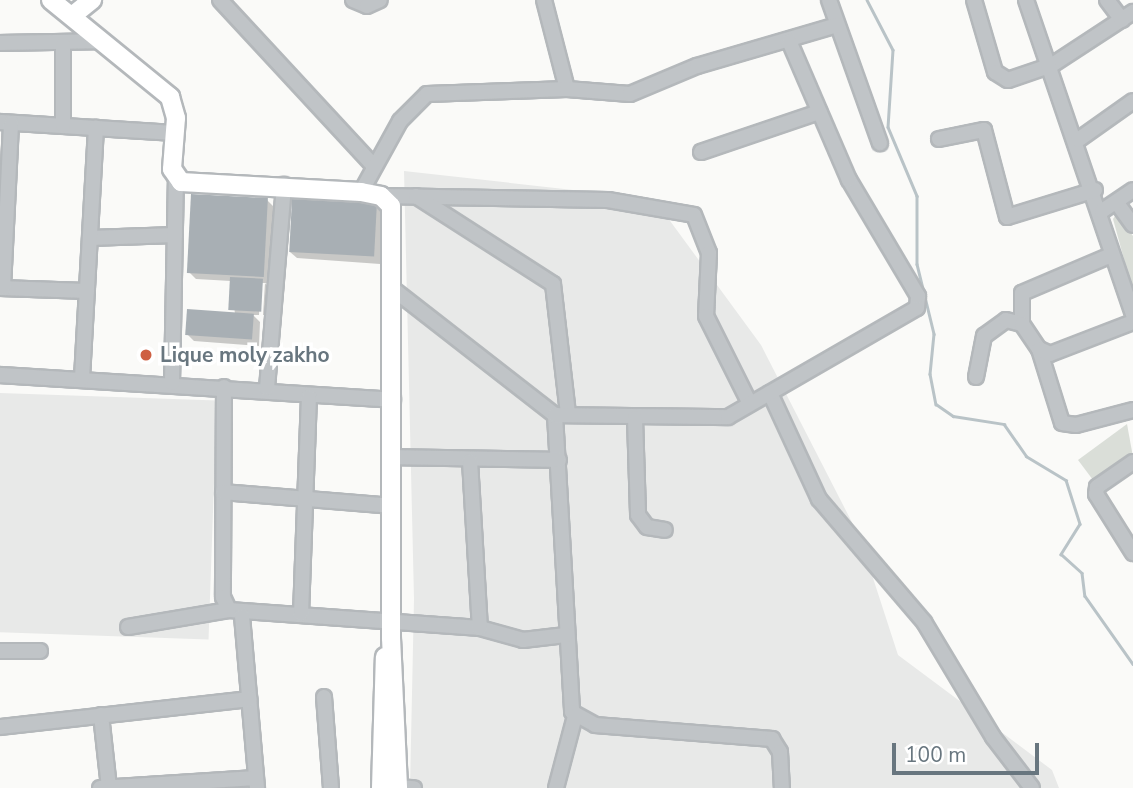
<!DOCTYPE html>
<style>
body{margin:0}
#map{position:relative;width:1133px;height:788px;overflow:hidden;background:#fafaf8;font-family:"Nunito Sans",sans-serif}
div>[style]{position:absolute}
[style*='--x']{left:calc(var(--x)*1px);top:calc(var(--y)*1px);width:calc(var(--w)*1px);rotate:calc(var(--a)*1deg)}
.built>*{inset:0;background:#e8e9e8;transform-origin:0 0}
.green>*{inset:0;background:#daded8}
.shadow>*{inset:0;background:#0003}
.stream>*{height:2.5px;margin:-1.25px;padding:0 1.25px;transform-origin:1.25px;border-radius:1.25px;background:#b9c3c7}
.building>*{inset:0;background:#a8afb4;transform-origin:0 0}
.roads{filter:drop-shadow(2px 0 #b4b8bb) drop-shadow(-2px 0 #b4b8bb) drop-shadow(0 2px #b4b8bb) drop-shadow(0 -2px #b4b8bb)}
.minor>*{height:14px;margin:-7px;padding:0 7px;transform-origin:7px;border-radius:7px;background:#c0c4c7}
.major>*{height:18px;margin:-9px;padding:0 9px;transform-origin:9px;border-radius:9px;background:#fff}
.dots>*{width:19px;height:19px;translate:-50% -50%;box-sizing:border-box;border:4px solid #fff;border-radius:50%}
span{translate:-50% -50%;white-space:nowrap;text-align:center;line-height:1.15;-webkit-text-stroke:7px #fff;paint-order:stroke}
.poi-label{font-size:21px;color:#68767f;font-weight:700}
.left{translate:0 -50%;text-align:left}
.scale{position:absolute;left:892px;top:743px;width:147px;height:32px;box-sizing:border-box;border:4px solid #68767f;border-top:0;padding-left:9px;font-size:21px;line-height:24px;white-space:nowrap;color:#68767f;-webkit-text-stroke:5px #fff;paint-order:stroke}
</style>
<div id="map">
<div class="built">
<i style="clip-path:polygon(404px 171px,654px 199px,761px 345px,860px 538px,898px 655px,1052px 770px,1059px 788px,410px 788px,414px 599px)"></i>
<i style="left:0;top:393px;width:217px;height:239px;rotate:2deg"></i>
</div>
<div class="green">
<i style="clip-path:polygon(1117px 213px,1133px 236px,1133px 292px,1113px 219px)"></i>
<i style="clip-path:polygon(1127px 424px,1133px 457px,1096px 484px,1078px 460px)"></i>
</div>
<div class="shadow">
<i style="clip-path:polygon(267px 200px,274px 207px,270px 283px,261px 283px,259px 315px,253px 315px,260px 322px,259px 346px,194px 341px,187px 334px,235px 314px,231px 281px,196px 279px,189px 272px)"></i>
<i style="clip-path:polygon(376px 206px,383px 213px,380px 264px,297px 258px,290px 252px)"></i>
<i style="clip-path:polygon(265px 283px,267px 286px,266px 315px,263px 315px)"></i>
</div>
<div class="stream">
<i style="--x:867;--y:0;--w:56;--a:62.5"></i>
<i style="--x:893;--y:50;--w:77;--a:93.7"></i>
<i style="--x:888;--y:127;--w:75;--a:67.2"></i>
<i style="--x:917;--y:196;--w:68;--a:90"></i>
<i style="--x:917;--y:264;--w:72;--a:76.3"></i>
<i style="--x:934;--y:334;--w:40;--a:95.7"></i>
<i style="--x:930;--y:374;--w:31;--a:79"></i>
<i style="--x:936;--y:404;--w:21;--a:35"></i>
<i style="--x:953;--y:416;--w:52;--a:8.9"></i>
<i style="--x:1004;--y:424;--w:39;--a:55"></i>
<i style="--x:1026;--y:456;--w:47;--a:31"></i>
<i style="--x:1066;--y:480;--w:46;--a:72.3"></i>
<i style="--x:1080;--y:524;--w:36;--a:122"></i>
<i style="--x:1061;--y:554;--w:28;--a:42"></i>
<i style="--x:1082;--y:573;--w:23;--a:83"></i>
<i style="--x:1085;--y:596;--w:83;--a:54.8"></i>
</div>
<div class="building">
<i style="left:191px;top:194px;width:77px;height:79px;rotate:3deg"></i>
<i style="left:292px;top:199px;width:85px;height:53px;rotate:3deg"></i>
<i style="left:230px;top:277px;width:33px;height:33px;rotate:3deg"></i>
<i style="left:187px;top:309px;width:67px;height:26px;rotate:4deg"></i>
</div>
<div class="roads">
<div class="minor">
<i style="--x:220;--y:0;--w:225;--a:47.2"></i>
<i style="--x:353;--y:0;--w:15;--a:23"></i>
<i style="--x:367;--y:6;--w:14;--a:-25"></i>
<i style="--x:544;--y:0;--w:92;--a:75.5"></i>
<i style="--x:829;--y:0;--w:152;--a:70.4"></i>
<i style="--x:974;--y:0;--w:75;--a:73.7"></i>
<i style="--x:995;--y:72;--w:15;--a:32"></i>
<i style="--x:1008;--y:80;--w:46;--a:-18.8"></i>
<i style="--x:1052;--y:65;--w:97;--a:-33.2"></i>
<i style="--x:1026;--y:0;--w:332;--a:71.2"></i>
<i style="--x:1107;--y:0;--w:25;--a:53"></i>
<i style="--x:0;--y:43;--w:103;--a:-1.1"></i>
<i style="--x:0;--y:122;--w:176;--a:3.6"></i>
<i style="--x:63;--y:125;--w:80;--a:-90"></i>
<i style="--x:939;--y:139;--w:46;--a:-11.3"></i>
<i style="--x:984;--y:130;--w:90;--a:75.2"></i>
<i style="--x:1007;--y:217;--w:92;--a:-17.1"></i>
<i style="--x:1078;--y:140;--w:67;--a:-35.3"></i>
<i style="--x:701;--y:152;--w:125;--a:-18.7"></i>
<i style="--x:361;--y:192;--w:81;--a:-61.2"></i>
<i style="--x:400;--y:121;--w:38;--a:-45"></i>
<i style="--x:427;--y:94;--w:140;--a:-2"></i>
<i style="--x:567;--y:89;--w:63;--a:4.5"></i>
<i style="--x:630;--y:94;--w:73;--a:-22.7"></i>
<i style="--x:697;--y:66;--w:146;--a:-16.3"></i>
<i style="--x:381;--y:196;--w:227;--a:1"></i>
<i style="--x:608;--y:200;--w:87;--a:9.9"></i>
<i style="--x:694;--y:215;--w:41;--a:68.5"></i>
<i style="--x:709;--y:253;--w:63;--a:92.7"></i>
<i style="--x:706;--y:316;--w:98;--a:63.4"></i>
<i style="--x:416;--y:196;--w:163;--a:32.7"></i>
<i style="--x:553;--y:284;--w:131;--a:83.4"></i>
<i style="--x:1117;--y:203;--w:27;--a:54"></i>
<i style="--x:1102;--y:211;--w:37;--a:-34"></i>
<i style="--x:90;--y:238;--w:85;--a:-2"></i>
<i style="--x:0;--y:288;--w:87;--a:2"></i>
<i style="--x:3;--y:288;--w:165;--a:-87.2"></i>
<i style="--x:393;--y:289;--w:205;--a:37.9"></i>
<i style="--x:555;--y:415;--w:297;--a:86.7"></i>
<i style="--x:572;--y:712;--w:26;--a:29"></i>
<i style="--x:595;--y:725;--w:178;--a:4.5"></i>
<i style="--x:772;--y:739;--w:15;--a:58"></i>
<i style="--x:780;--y:752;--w:36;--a:87"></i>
<i style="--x:1022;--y:324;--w:31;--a:-90"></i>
<i style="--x:1022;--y:293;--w:97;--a:-23.1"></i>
<i style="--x:1039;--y:349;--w:77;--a:72.7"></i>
<i style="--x:1062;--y:423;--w:14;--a:8"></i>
<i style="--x:1076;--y:425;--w:59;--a:-14.7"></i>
<i style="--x:0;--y:375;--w:394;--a:3.6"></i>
<i style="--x:976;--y:377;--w:42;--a:-79"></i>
<i style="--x:984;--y:336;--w:27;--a:-36"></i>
<i style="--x:1006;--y:320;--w:16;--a:14"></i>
<i style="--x:1022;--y:324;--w:30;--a:56"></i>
<i style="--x:1039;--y:349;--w:12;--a:24"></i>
<i style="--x:1050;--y:354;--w:89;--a:-21.1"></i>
<i style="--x:82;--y:378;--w:251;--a:-86.8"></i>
<i style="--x:172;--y:383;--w:205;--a:-88.9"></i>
<i style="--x:224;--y:387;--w:210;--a:90.3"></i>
<i style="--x:223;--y:597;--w:14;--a:65"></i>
<i style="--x:229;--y:610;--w:252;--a:4.1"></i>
<i style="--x:480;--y:628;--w:45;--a:15.6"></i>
<i style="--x:523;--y:640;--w:43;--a:-6.6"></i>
<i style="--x:267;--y:388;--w:204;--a:-85.2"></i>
<i style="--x:770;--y:393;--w:117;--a:65.2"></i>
<i style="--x:819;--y:499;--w:162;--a:49.5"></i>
<i style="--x:924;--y:622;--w:134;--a:59"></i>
<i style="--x:993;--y:737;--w:64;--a:52.6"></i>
<i style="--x:555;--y:415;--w:173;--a:0.7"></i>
<i style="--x:728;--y:417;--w:218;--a:-30"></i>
<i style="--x:917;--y:308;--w:12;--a:-85"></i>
<i style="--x:918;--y:296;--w:135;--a:-120.7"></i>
<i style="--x:849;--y:180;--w:151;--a:-113.3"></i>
<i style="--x:635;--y:418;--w:97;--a:88.2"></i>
<i style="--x:638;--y:515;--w:15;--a:53"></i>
<i style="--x:647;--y:527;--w:18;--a:9"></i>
<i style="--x:392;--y:457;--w:167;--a:1"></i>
<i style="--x:470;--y:461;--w:167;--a:86.6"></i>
<i style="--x:1133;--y:462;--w:44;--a:145.2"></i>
<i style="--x:1097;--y:487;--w:7;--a:98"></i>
<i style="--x:1096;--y:494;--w:70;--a:57.9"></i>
<i style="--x:223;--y:492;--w:170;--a:4.7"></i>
<i style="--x:301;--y:614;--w:217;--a:-87.9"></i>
<i style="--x:242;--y:616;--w:173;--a:85"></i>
<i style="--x:128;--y:627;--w:102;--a:-9.6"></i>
<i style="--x:0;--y:651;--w:40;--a:0"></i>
<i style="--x:324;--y:697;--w:91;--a:85.6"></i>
<i style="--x:101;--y:715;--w:73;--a:83.7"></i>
<i style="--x:0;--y:727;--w:251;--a:-6.4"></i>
<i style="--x:398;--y:787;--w:16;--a:4"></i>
<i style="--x:100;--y:788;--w:156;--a:-3.7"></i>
<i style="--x:556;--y:788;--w:74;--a:-75.2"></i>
</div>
<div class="major">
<i style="--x:51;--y:0;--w:154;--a:39.2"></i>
<i style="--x:170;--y:97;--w:22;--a:74"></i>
<i style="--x:176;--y:118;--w:51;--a:94.5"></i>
<i style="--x:172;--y:169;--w:16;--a:55"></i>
<i style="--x:181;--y:182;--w:180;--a:3.2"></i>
<i style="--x:361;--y:192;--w:20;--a:11"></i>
<i style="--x:381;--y:196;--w:14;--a:45"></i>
<i style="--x:391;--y:206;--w:432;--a:90"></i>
<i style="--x:391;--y:638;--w:150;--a:87.3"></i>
<i style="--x:72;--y:16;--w:26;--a:-39"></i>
<i style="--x:381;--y:788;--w:131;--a:-88.3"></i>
</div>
</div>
<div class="dots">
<i style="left:146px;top:355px;background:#ce6043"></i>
</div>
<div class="poi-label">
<span class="left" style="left:160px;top:355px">Lique moly zakho</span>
</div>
<div class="scale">100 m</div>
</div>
